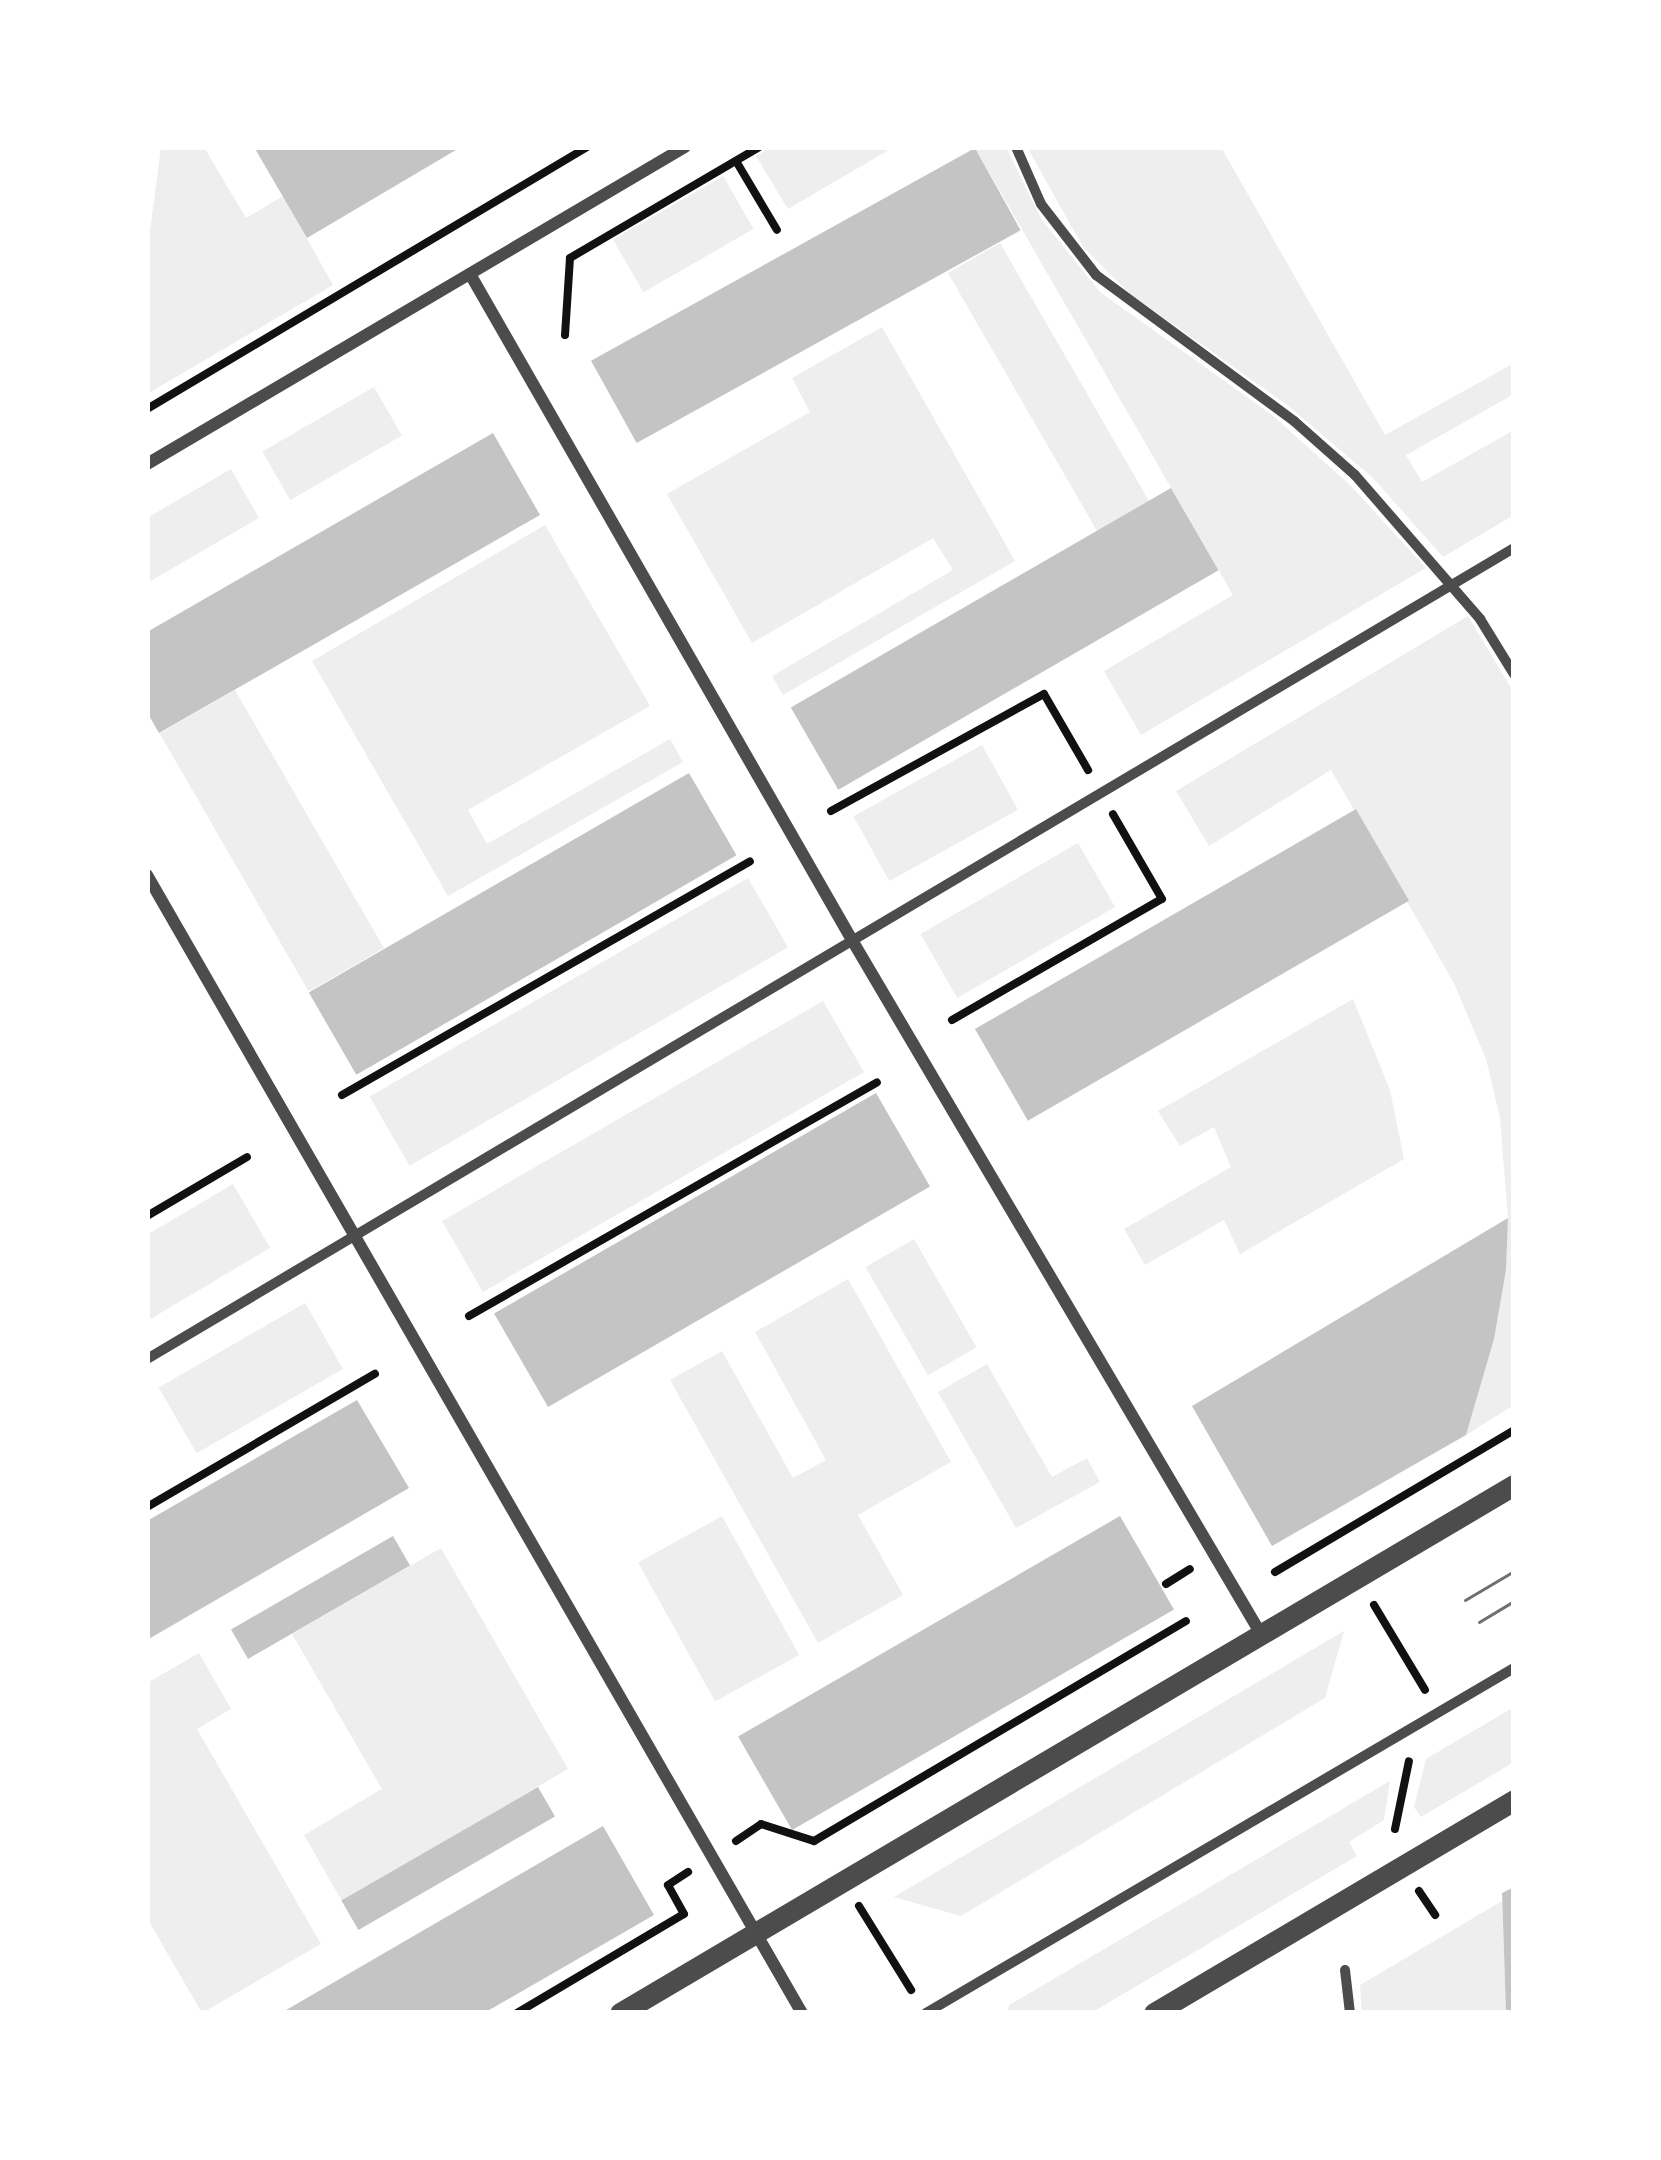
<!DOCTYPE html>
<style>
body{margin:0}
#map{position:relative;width:1661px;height:2160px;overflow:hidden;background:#fff;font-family:"PT Sans",sans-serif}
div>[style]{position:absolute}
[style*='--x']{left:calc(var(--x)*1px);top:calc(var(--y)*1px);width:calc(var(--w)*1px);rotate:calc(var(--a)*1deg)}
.green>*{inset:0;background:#eee;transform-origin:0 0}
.building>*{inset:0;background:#c4c4c4;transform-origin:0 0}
.path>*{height:8px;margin:-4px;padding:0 4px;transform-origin:4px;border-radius:4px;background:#111}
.pedestrian>*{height:10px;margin:-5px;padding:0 5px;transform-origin:5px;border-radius:5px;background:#4c4c4c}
.minor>*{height:12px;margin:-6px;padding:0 6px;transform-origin:6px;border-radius:6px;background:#4c4c4c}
.tertiary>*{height:21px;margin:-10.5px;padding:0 10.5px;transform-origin:10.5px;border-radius:10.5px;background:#4c4c4c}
.tram>*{height:3px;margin:-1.5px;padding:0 1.5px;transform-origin:1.5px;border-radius:1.5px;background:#707070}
span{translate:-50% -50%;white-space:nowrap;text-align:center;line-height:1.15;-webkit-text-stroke:12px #fff;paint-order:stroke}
.frame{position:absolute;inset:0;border:150px solid #fff;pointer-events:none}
</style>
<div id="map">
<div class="green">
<i style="clip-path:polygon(161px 147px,204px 147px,246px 218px,283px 196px,333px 285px,147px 394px,147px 254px)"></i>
<i style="clip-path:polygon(771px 147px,894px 147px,788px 209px,756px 156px)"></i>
<i style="clip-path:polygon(1006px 147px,1042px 220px,1100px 292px,1272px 415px,1349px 484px,1426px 568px,1141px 735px,1104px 671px,1233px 595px,975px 148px)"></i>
<i style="clip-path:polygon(1027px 147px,1221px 147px,1385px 435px,1514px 363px,1514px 394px,1406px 455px,1422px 482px,1514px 430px,1514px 515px,1443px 557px,1372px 477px,1287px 405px,1129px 293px,1083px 247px)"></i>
<i style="left:723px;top:176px;width:61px;height:127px;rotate:60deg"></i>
<i style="left:1000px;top:243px;width:299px;height:60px;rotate:60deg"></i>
<i style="clip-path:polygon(882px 327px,1015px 561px,783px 695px,772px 676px,953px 570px,933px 538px,752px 643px,667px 494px,810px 412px,792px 378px)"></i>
<i style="left:374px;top:387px;width:56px;height:129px;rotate:60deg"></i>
<i style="clip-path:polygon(231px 469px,259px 518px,147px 583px,147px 518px)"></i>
<i style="clip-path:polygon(545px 525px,650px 706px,468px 810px,487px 844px,670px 739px,683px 762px,448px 896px,312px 661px)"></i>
<i style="clip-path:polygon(1468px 616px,1514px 693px,1514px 1405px,1466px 1435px,1494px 1339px,1506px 1270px,1508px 1218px,1500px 1118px,1486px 1059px,1454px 983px,1331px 770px,1209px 846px,1176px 791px)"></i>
<i style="left:235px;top:690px;width:298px;height:87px;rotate:60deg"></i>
<i style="left:982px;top:745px;width:74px;height:147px;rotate:61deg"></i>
<i style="left:1078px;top:843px;width:74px;height:182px;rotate:60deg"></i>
<i style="left:748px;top:878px;width:80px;height:437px;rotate:60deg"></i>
<i style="clip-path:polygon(1353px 999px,1390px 1090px,1404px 1159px,1240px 1254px,1224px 1220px,1145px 1265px,1124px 1229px,1231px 1167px,1214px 1127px,1180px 1146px,1158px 1111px)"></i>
<i style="left:823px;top:1001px;width:82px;height:440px;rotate:60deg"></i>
<i style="clip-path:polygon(233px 1184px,270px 1248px,147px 1321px,147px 1235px)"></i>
<i style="left:914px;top:1239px;width:125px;height:56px;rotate:60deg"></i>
<i style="clip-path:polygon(848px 1279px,951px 1462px,858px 1515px,903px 1595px,818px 1643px,670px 1380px,722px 1351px,793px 1478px,826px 1460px,755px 1332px)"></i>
<i style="left:305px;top:1303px;width:76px;height:169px;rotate:60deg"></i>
<i style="clip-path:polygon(987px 1364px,1052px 1477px,1087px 1458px,1100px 1482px,1016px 1528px,938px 1392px)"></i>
<i style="left:722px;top:1516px;width:159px;height:96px;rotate:61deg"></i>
<i style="clip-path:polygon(441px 1548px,568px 1769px,342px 1901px,304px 1835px,382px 1789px,292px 1634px)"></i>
<i style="clip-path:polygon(1344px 1631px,1325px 1698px,961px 1916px,894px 1897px)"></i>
<i style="clip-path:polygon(199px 1653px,231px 1709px,197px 1729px,321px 1944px,202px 2013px,147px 1918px,147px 1683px)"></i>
<i style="clip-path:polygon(1514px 1707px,1514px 1762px,1421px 1817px,1414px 1807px,1426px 1759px)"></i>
<i style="clip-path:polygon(1390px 1781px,1384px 1820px,1349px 1842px,1357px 1856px,1091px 2013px,1007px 2013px,1009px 2005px)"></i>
<i style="clip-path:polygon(1502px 1901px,1506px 2013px,1362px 2013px,1360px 1985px)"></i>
</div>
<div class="building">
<i style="clip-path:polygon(254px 147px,461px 147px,307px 238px)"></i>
<i style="left:975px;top:148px;width:94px;height:439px;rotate:61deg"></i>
<i style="clip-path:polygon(493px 433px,540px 515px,159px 733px,147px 712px,147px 632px)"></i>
<i style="left:1171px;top:488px;width:95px;height:439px;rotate:60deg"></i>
<i style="left:689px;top:773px;width:95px;height:439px;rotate:60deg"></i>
<i style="left:1356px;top:809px;width:106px;height:440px;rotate:60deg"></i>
<i style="left:876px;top:1093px;width:108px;height:441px;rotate:60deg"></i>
<i style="clip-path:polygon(1508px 1218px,1506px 1270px,1494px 1339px,1466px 1435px,1272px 1546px,1192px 1406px)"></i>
<i style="clip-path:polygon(357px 1400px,409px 1488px,147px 1640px,147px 1521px)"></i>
<i style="left:1120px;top:1516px;width:108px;height:441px;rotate:60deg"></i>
<i style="left:393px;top:1536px;width:34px;height:187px;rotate:60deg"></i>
<i style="left:538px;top:1787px;width:34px;height:227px;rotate:60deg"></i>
<i style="clip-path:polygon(603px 1826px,654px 1915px,484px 2013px,281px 2013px)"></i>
<i style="clip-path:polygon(1514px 1887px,1514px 2013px,1506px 2013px,1502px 1893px)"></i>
</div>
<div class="path">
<i style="--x:736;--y:161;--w:80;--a:59.3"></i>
<i style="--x:565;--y:335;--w:77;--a:-86.3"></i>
<i style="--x:570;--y:258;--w:219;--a:-30.4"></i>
<i style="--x:147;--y:409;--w:512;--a:-30.77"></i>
<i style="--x:831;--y:811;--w:243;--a:-28.8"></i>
<i style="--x:1044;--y:694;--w:88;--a:59.9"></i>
<i style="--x:952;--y:1020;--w:242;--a:-30"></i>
<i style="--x:1162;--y:899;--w:98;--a:-120"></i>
<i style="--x:342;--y:1095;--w:470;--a:-29.8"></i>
<i style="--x:147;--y:1216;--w:116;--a:-30.5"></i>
<i style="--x:469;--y:1316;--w:470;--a:-29.8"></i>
<i style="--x:147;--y:1507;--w:264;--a:-30.3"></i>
<i style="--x:1275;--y:1572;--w:278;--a:-30.7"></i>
<i style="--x:1166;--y:1584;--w:28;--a:-32"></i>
<i style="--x:1374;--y:1605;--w:99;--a:59"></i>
<i style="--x:1395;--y:1829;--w:69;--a:-78.4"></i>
<i style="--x:736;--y:1841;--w:30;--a:-34"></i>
<i style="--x:761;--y:1824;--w:56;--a:17.8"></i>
<i style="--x:814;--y:1841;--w:432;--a:-30.6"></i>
<i style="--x:1419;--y:1891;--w:29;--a:56"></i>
<i style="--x:859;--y:1906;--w:99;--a:58.2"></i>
<i style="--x:517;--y:2013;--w:194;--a:-30.7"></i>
<i style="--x:684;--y:1914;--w:33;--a:-119"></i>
<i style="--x:668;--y:1885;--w:24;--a:-33"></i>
</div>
<div class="pedestrian">
<i style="--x:1016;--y:147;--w:62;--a:66.3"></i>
<i style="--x:1041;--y:204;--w:90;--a:52.2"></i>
<i style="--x:1096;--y:275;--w:246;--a:36.4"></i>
<i style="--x:1294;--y:421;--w:81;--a:41.5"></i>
<i style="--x:1355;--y:475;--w:191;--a:49"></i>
<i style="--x:1480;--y:619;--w:65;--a:58.3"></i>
<i style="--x:147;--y:1359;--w:1589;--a:-30.68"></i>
<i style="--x:1345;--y:1970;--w:43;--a:83.4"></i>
<i style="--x:926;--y:2013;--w:682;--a:-30.4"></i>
</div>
<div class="minor">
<i style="--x:470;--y:274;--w:768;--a:60.16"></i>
<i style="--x:852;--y:940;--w:806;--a:59.49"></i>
<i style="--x:147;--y:464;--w:624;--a:-30.51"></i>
<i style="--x:147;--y:875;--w:1313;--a:60.08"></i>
</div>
<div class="tertiary">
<i style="--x:620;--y:2013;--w:1038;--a:-30.57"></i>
<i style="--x:1154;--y:2013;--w:418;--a:-30.6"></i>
</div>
<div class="tram">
<i style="--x:1465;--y:1600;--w:57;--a:-30.6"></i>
<i style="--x:1479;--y:1622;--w:41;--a:-31"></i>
</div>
<div class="frame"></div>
</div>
